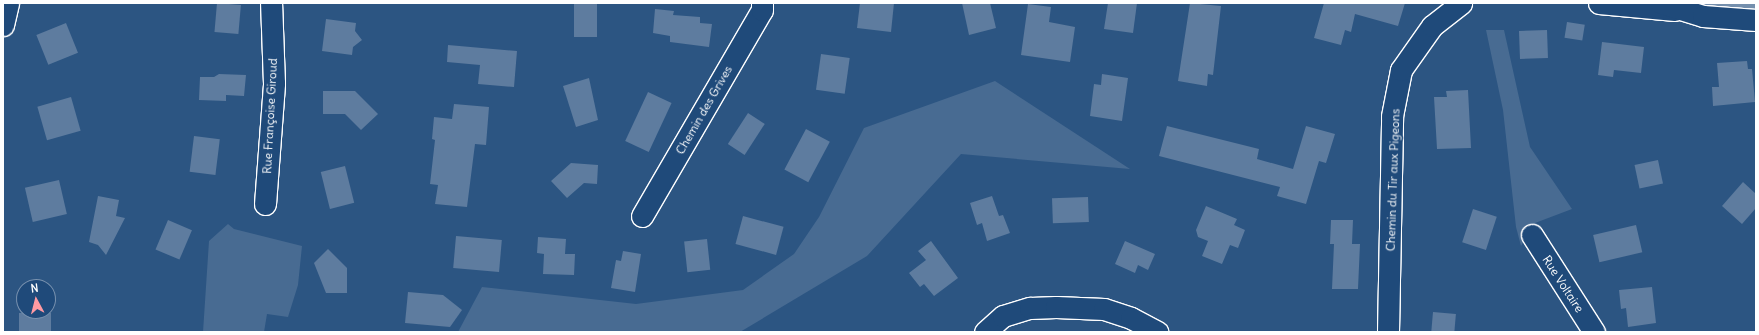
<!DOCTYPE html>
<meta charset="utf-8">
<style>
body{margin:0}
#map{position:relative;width:1759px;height:335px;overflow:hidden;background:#2c5582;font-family:Delius,sans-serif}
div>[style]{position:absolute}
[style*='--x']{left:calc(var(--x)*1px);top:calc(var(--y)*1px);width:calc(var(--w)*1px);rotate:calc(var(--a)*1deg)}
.green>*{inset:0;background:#486b92}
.stream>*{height:6px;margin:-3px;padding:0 3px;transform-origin:3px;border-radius:3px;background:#748fad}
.building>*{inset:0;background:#5e7c9f;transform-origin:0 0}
.roads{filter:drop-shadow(1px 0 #fff) drop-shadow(-1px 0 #fff) drop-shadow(0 1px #fff) drop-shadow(0 -1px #fff)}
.minor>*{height:21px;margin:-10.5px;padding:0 10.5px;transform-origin:10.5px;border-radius:10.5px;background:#1f4a7a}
span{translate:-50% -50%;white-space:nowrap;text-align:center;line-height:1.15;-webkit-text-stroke:3px #1f4a7a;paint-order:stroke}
.street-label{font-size:12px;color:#fff}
.frame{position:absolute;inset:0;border:4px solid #fff;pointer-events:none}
.north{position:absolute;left:16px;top:279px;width:40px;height:40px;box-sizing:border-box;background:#1f4a7a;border:1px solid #7992af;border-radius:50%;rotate:353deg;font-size:11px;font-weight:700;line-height:16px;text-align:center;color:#fff}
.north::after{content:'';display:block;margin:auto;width:14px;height:18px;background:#ff9aa2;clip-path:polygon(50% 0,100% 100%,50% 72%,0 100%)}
</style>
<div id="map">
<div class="green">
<i style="clip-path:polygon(1698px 3px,1756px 3px,1756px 7px,1709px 6px)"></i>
<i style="clip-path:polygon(1486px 30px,1504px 30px,1530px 147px,1572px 209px,1535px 223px,1521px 246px,1516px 227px,1503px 110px)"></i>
<i style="clip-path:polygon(995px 81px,1130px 169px,961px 154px,867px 256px,740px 332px,458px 332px,482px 287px,636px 304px,743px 290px,794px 254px,819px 217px,864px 128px)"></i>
<i style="clip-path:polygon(228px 224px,234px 229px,302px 246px,298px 285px,288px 317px,267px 314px,264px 332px,203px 332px,209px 241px)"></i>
</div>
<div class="stream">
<i style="--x:1698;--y:3;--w:11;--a:15"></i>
<i style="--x:1709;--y:6;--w:47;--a:1.2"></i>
</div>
<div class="building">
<i style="left:217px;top:3px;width:24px;height:29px;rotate:5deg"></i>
<i style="left:574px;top:3px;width:23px;height:34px"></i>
<i style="clip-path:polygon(860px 3px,894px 3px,891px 32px,857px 28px)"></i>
<i style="clip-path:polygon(962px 3px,990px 3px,996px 28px,969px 35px)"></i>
<i style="clip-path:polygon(1108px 3px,1137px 3px,1133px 33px,1104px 29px)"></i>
<i style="clip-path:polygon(1190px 3px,1221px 6px,1213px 75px,1208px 74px,1207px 86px,1178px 81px)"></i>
<i style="clip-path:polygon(1324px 3px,1405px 3px,1398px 26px,1355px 14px,1351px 32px,1345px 30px,1341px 45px,1314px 38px)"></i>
<i style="clip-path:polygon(1028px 4px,1051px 7px,1049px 22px,1075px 27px,1070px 62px,1021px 55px)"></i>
<i style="clip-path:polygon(655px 9px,674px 11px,673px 15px,700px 17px,700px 23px,712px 24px,709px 47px,670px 42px,670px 36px,653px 33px)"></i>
<i style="clip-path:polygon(326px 19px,356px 23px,355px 31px,362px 40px,353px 47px,352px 55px,322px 51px)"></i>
<i style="left:1567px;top:22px;width:18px;height:16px;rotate:9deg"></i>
<i style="left:66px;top:23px;width:32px;height:32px;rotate:68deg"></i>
<i style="left:1547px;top:30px;width:28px;height:28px;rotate:88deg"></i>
<i style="clip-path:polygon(1602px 42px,1644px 47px,1641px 73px,1614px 70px,1613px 77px,1598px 75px)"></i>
<i style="clip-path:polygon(448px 45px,517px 51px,514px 87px,478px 84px,480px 65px,447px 62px)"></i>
<i style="left:821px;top:54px;width:29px;height:36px;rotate:8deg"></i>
<i style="clip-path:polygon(1747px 61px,1748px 69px,1752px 69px,1755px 102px,1713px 106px,1712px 87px,1719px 87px,1717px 63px)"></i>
<i style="clip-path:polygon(219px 74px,246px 75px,244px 96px,226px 95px,226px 101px,199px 100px,200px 77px,214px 77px)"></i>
<i style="clip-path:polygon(1102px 74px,1128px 78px,1122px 121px,1090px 116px,1094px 84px,1101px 85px)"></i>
<i style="clip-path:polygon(589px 78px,598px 120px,576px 127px,563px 86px)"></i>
<i style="clip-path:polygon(1468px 90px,1471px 148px,1437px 149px,1434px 97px,1447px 97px,1446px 91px)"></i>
<i style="clip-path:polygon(323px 91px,355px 91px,378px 114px,361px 130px,345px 114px,323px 114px)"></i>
<i style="left:648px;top:92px;width:26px;height:54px;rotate:25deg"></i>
<i style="left:71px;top:97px;width:35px;height:35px;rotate:74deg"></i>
<i style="clip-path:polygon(454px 104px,489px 107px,486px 145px,475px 144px,467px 207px,435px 204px,438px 185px,430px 184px,435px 140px,432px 139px,434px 117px,452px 119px)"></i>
<i style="left:748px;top:113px;width:20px;height:37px;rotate:33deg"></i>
<i style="clip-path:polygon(1167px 126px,1259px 149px,1257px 159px,1293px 169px,1306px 126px,1335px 134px,1326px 163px,1319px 161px,1306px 204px,1277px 196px,1280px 187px,1159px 156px)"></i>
<i style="left:806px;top:129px;width:27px;height:46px;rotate:28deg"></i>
<i style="left:194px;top:136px;width:26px;height:36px;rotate:7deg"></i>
<i style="left:1658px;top:160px;width:24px;height:24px;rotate:78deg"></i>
<i style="clip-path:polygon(571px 163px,598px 165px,597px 184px,584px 183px,567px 198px,551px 181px)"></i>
<i style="left:345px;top:166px;width:38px;height:25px;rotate:76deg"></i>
<i style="left:59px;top:180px;width:35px;height:35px;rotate:77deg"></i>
<i style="clip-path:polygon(1743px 182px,1756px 194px,1756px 208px,1742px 224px,1722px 206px)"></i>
<i style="clip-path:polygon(98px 196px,119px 200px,116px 216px,125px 218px,106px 255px,98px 245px,89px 242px)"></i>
<i style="clip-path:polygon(992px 196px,999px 216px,1003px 215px,1010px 233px,987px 241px,982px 223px,977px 225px,970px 203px)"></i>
<i style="left:1088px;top:197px;width:25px;height:36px;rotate:88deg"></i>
<i style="clip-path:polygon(1206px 206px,1237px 219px,1234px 225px,1245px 230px,1238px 248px,1230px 245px,1222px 264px,1202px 256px,1208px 241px,1198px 237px,1196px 230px)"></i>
<i style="left:1473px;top:209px;width:25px;height:35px;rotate:18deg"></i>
<i style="left:743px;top:216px;width:42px;height:29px;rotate:15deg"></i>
<i style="left:168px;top:220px;width:26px;height:32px;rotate:23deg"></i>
<i style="clip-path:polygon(1331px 220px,1353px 220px,1352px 244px,1360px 244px,1358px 289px,1332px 289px,1334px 244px,1330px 244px)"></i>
<i style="left:1636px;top:225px;width:28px;height:44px;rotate:77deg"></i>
<i style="left:456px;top:236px;width:46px;height:32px;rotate:5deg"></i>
<i style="clip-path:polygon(538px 237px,566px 239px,565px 254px,575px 254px,574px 275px,543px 274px,544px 254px,537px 253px)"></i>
<i style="left:707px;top:239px;width:31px;height:23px;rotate:84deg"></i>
<i style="clip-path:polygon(931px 241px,958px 278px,934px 296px,924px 284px,920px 287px,909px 273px,926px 260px,918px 251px)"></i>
<i style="clip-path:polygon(1125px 241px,1155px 254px,1148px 270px,1138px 265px,1135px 273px,1115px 264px)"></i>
<i style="clip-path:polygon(328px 249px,347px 268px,347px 293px,326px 293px,314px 263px)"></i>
<i style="clip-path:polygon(623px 251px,641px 254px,635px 292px,611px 288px,616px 260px,621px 261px)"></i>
<i style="clip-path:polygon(1652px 287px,1656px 323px,1628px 327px,1626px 308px,1621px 309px,1619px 290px)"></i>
<i style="clip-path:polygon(408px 292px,443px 295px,462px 310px,450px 327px,405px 323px)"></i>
<i style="left:1433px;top:312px;width:23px;height:20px;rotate:5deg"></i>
<i style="left:19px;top:313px;width:32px;height:19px"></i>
</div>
<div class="roads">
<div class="minor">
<i style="--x:1599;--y:3;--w:76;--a:5.3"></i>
<i style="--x:1661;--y:3;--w:44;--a:17.2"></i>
<i style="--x:1703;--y:16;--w:53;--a:4.3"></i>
<i style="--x:3;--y:25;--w:23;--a:-77"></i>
<i style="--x:265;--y:204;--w:121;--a:-85.7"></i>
<i style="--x:274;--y:83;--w:80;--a:-92.1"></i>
<i style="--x:642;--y:216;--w:238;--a:-59.8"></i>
<i style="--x:762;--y:10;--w:7;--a:-90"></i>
<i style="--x:1532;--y:235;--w:115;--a:57.4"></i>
<i style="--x:985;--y:332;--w:24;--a:-42"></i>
<i style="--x:1003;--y:316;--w:28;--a:-17"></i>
<i style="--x:1030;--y:308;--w:26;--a:-2"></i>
<i style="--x:1056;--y:307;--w:48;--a:2.4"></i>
<i style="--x:1104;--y:309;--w:28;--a:18"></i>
<i style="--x:1131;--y:318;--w:30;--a:28"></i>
<i style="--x:1388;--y:332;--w:216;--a:-88.9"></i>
<i style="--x:1392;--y:116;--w:47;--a:-78.9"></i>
<i style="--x:1401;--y:70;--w:54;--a:-54.8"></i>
<i style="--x:1432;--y:26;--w:37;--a:-38"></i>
</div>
</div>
<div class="street-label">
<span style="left:704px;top:110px;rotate:-60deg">Chemin des Grives</span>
<span style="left:270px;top:116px;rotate:-87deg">Rue Françoise Giroud</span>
<span style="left:1393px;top:180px;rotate:-88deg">Chemin du Tir aux Pigeons</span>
<span style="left:1563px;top:284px;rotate:57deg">Rue Voltaire</span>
</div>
<div class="frame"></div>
<div class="north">N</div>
</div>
